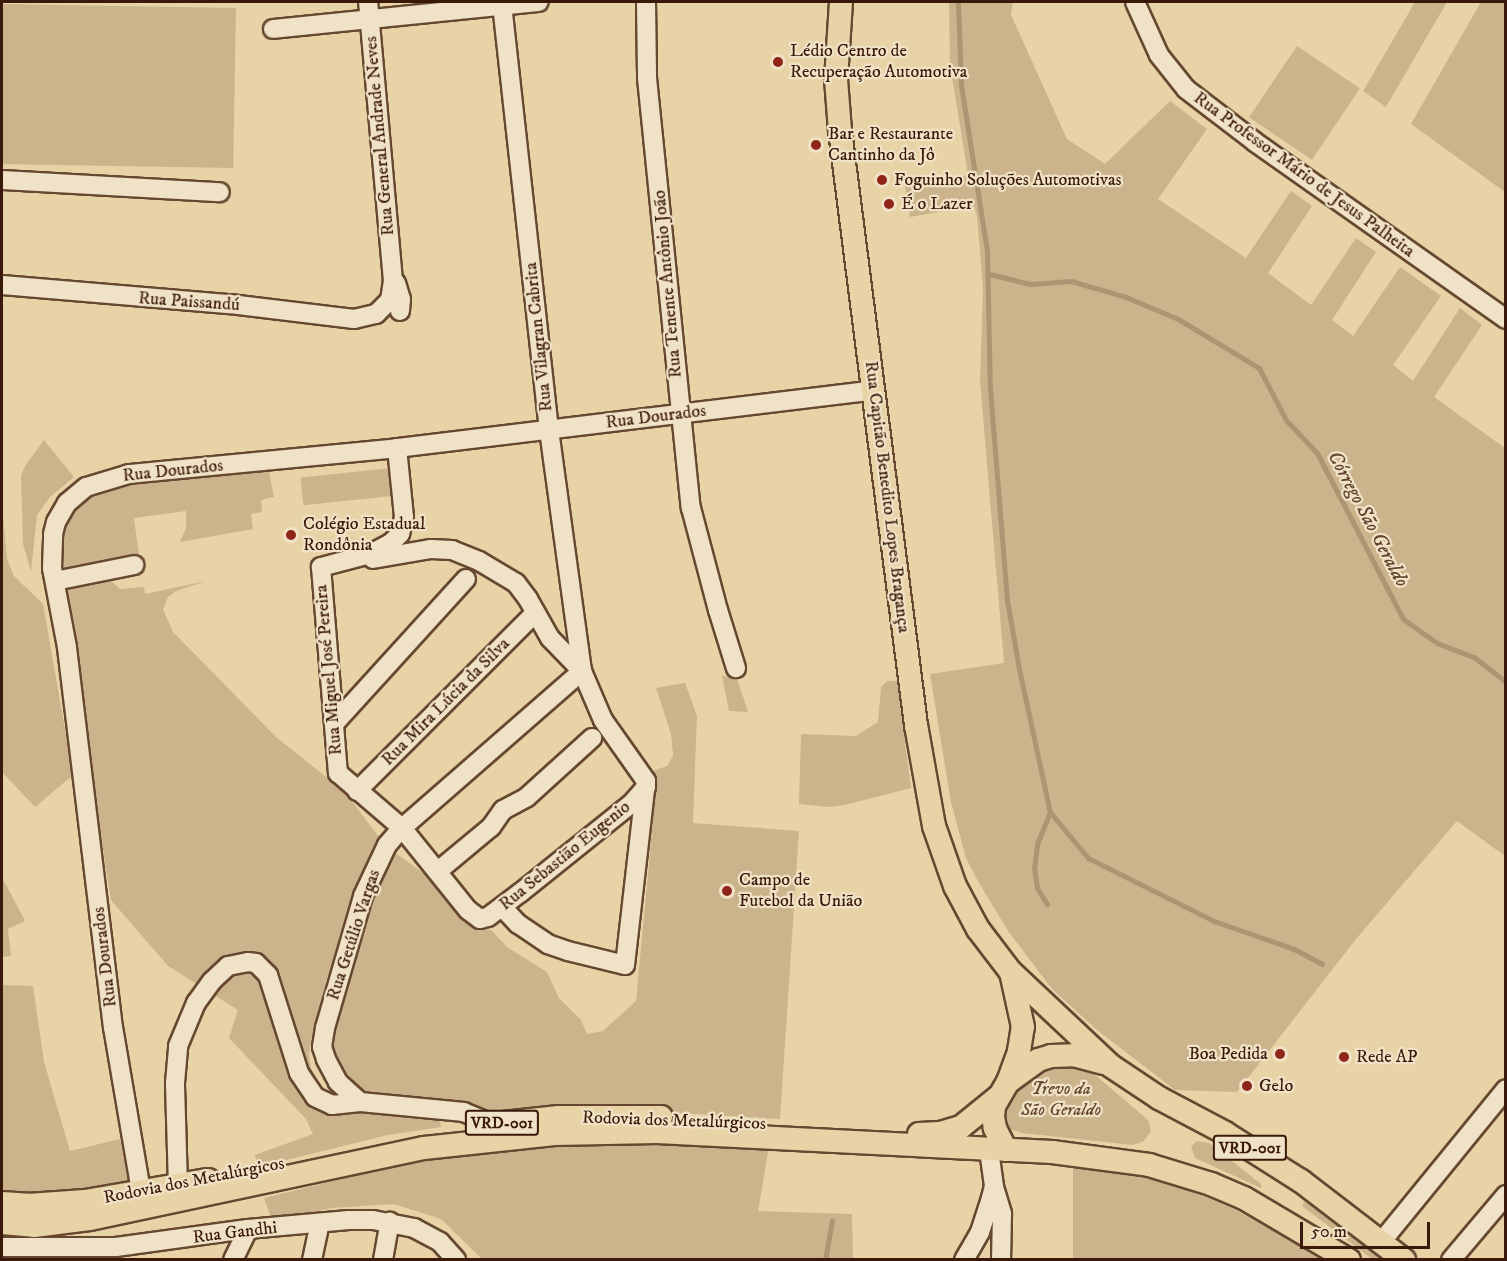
<!DOCTYPE html>
<meta charset="utf-8">
<style>
body{margin:0}
#map{position:relative;width:1507px;height:1261px;overflow:hidden;background:#e8d3a7;font-family:"IM FELL DW Pica",serif}
div>[style]{position:absolute}
[style*='--x']{left:calc(var(--x)*1px);top:calc(var(--y)*1px);width:calc(var(--w)*1px);rotate:calc(var(--a)*1deg)}
.green>*{inset:0;background:#cbb38c;transform-origin:0 0}
.stream>*{height:5px;margin:-2.5px;padding:0 2.5px;transform-origin:2.5px;border-radius:2.5px;background:#ad9472}
.roads{filter:drop-shadow(2px 0 #664831) drop-shadow(-2px 0 #664831) drop-shadow(0 2px #664831) drop-shadow(0 -2px #664831)}
.minor>*{height:18px;margin:-9px;padding:0 9px;transform-origin:9px;border-radius:9px;background:#f0e2c6}
.major>*{height:22px;margin:-11px;padding:0 11px;transform-origin:11px;border-radius:11px;background:#e8d3a7}
.dots>*{width:16px;height:16px;translate:-50% -50%;box-sizing:border-box;border:3px solid #f0e2c6;border-radius:50%}
span{translate:-50% -50%;white-space:nowrap;text-align:center;line-height:1.15;-webkit-text-stroke:4.5px #f0e2c6;paint-order:stroke}
.shield-label span{padding:2px 4px;background:#f0e2c6;border:2px solid;border-radius:4px;-webkit-text-stroke-width:0}
.shield-label{font-size:16px;color:#3b190a;font-weight:700}
.poi-label{font-size:18px;color:#3b190a}
.left{translate:0 -50%;text-align:left}
.right{translate:-100% -50%;text-align:right}
.street-label{font-size:18px;color:#3b190a}
.park-label{font-size:18px;color:#664731;font-style:italic}
.water-label{font-size:20px;color:#63442e;font-style:italic}
.frame{position:absolute;inset:0;border:3px solid #3b190a;pointer-events:none}
.scale{position:absolute;left:1300px;top:1222px;width:130px;height:27px;box-sizing:border-box;border:3px solid #3b190a;border-top:0;padding-left:8px;font-size:18px;line-height:21px;white-space:nowrap;color:#3b190a;-webkit-text-stroke:4px #f0e2c6;paint-order:stroke}
</style>
<div id="map">
<div class="green">
<i style="clip-path:polygon(949px 2px,1013px 2px,1011px 15px,1067px 139px,1105px 164px,1170px 101px,1207px 129px,1158px 199px,1246px 258px,1291px 191px,1312px 206px,1268px 273px,1311px 305px,1356px 238px,1376px 252px,1332px 320px,1353px 336px,1400px 267px,1441px 296px,1393px 365px,1413px 381px,1460px 308px,1482px 325px,1434px 397px,1505px 448px,1505px 856px,1457px 821px,1356px 939px,1237px 1092px,1175px 1090px,1097px 1030px,1052px 989px,1008px 931px,979px 883px,966px 858px,951px 802px,930px 674px,1004px 663px,980px 382px,983px 287px,977px 216px,974px 206px,910px 217px,905px 186px,968px 175px,950px 64px)"></i>
<i style="clip-path:polygon(1415px 2px,1447px 2px,1386px 107px,1363px 91px)"></i>
<i style="clip-path:polygon(1481px 2px,1505px 2px,1505px 192px,1411px 124px)"></i>
<i style="left:2px;top:4px;width:234px;height:160px;rotate:1deg"></i>
<i style="left:1297px;top:46px;width:76px;height:86px;rotate:34deg"></i>
<i style="clip-path:polygon(44px 440px,74px 477px,50px 497px,37px 515px,31px 572px,23px 544px,21px 476px,25px 466px)"></i>
<i style="left:391px;top:468px;width:28px;height:91px;rotate:84deg"></i>
<i style="clip-path:polygon(269px 471px,274px 497px,261px 500px,262px 512px,251px 514px,253px 529px,180px 542px,186px 528px,186px 511px,134px 518px,139px 556px,76px 568px,62px 568px,60px 540px,66px 520px,82px 500px,98px 492px,129px 484px)"></i>
<i style="clip-path:polygon(2px 504px,7px 559px,14px 576px,43px 604px,73px 775px,35px 807px,2px 772px)"></i>
<i style="clip-path:polygon(106px 576px,120px 589px,144px 587px,145px 594px,206px 581px,176px 591px,168px 597px,163px 609px,173px 632px,276px 737px,345px 792px,381px 840px,362px 880px,326px 981px,311px 1042px,309px 1056px,311px 1068px,323px 1093px,330px 1098px,439px 1115px,441px 1127px,388px 1135px,258px 1167px,255px 1155px,313px 1134px,306px 1119px,229px 1038px,238px 1010px,168px 966px,111px 900px,61px 585px)"></i>
<i style="clip-path:polygon(722px 676px,737px 678px,748px 712px,729px 711px)"></i>
<i style="clip-path:polygon(887px 681px,897px 681px,911px 788px,845px 805px,829px 807px,799px 804px,801px 734px,856px 736px,878px 722px,881px 687px)"></i>
<i style="clip-path:polygon(685px 683px,697px 716px,693px 823px,799px 831px,780px 1119px,625px 1110px,499px 1117px,381px 1098px,362px 1092px,337px 1066px,332px 1049px,331px 1033px,369px 892px,389px 848px,438px 884px,468px 922px,480px 929px,491px 930px,507px 947px,547px 972px,559px 998px,581px 1020px,587px 1034px,603px 1031px,636px 1001px,653px 820px,653px 771px,667px 766px,673px 756px,671px 734px,656px 688px)"></i>
<i style="clip-path:polygon(4px 881px,25px 921px,8px 929px,11px 956px,2px 957px,2px 882px)"></i>
<i style="clip-path:polygon(2px 985px,33px 986px,44px 1062px,70px 1151px,120px 1139px,129px 1183px,39px 1194px,2px 1190px)"></i>
<i style="clip-path:polygon(1063px 1063px,1094px 1074px,1148px 1120px,1151px 1131px,1144px 1141px,1133px 1145px,1022px 1133px,1007px 1128px,1004px 1124px,1004px 1111px,1020px 1085px,1035px 1071px)"></i>
<i style="clip-path:polygon(1197px 1141px,1209px 1143px,1261px 1184px,1261px 1188px,1195px 1158px,1191px 1146px)"></i>
<i style="clip-path:polygon(614px 1143px,769px 1147px,758px 1211px,852px 1214px,853px 1259px,482px 1259px,441px 1219px,394px 1204px,332px 1208px,272px 1220px,264px 1198px,395px 1166px,478px 1152px,540px 1145px)"></i>
<i style="clip-path:polygon(1073px 1164px,1118px 1169px,1169px 1182px,1232px 1208px,1325px 1259px,1073px 1260px)"></i>
<i style="clip-path:polygon(1304px 1202px,1328px 1211px,1390px 1259px,1372px 1259px,1302px 1206px)"></i>
</div>
<div class="stream">
<i style="--x:958;--y:2;--w:83;--a:87.9"></i>
<i style="--x:961;--y:85;--w:168;--a:81.1"></i>
<i style="--x:987;--y:251;--w:138;--a:88.8"></i>
<i style="--x:990;--y:389;--w:212;--a:85.4"></i>
<i style="--x:1007;--y:600;--w:70;--a:80.1"></i>
<i style="--x:1019;--y:669;--w:146;--a:77.8"></i>
<i style="--x:1050;--y:812;--w:35;--a:112"></i>
<i style="--x:1037;--y:845;--w:23;--a:97"></i>
<i style="--x:1034;--y:868;--w:20;--a:81"></i>
<i style="--x:1037;--y:888;--w:19;--a:58"></i>
<i style="--x:989;--y:274;--w:42;--a:13.7"></i>
<i style="--x:1030;--y:284;--w:41;--a:-4.2"></i>
<i style="--x:1071;--y:281;--w:57;--a:16.2"></i>
<i style="--x:1126;--y:297;--w:56;--a:22.9"></i>
<i style="--x:1178;--y:319;--w:95;--a:31.2"></i>
<i style="--x:1259;--y:368;--w:59;--a:62.6"></i>
<i style="--x:1286;--y:420;--w:45;--a:46.8"></i>
<i style="--x:1317;--y:453;--w:187;--a:62.6"></i>
<i style="--x:1403;--y:619;--w:42;--a:35.2"></i>
<i style="--x:1437;--y:643;--w:40;--a:21"></i>
<i style="--x:1474;--y:657;--w:41;--a:38"></i>
<i style="--x:1050;--y:812;--w:60;--a:50.4"></i>
<i style="--x:1088;--y:858;--w:141;--a:26.6"></i>
<i style="--x:1214;--y:921;--w:85;--a:19.3"></i>
<i style="--x:1294;--y:949;--w:32;--a:28"></i>
<i style="--x:825;--y:1260;--w:40;--a:-80"></i>
</div>
<div class="roads">
<div class="minor">
<i style="--x:646;--y:2;--w:76;--a:89.2"></i>
<i style="--x:647;--y:78;--w:432;--a:84.2"></i>
<i style="--x:691;--y:508;--w:106;--a:75.2"></i>
<i style="--x:718;--y:610;--w:61;--a:72.8"></i>
<i style="--x:1135;--y:2;--w:58;--a:65.6"></i>
<i style="--x:1159;--y:55;--w:43;--a:51.5"></i>
<i style="--x:1186;--y:89;--w:87;--a:37.5"></i>
<i style="--x:1255;--y:142;--w:307;--a:35.2"></i>
<i style="--x:273;--y:29;--w:267;--a:-5.8"></i>
<i style="--x:2;--y:180;--w:218;--a:3.2"></i>
<i style="--x:396;--y:283;--w:17;--a:73"></i>
<i style="--x:401;--y:299;--w:12;--a:95"></i>
<i style="--x:2;--y:285;--w:229;--a:4.8"></i>
<i style="--x:230;--y:304;--w:125;--a:6.9"></i>
<i style="--x:354;--y:319;--w:23;--a:-13"></i>
<i style="--x:376;--y:314;--w:20;--a:-45"></i>
<i style="--x:390;--y:300;--w:19;--a:-81"></i>
<i style="--x:393;--y:281;--w:280;--a:-95.1"></i>
<i style="--x:397;--y:448;--w:69;--a:84.2"></i>
<i style="--x:404;--y:517;--w:17;--a:103"></i>
<i style="--x:400;--y:534;--w:13;--a:135"></i>
<i style="--x:391;--y:543;--w:24;--a:152"></i>
<i style="--x:370;--y:554;--w:51;--a:165.1"></i>
<i style="--x:321;--y:567;--w:207;--a:85.3"></i>
<i style="--x:338;--y:773;--w:84;--a:40.7"></i>
<i style="--x:402;--y:828;--w:105;--a:51.2"></i>
<i style="--x:468;--y:910;--w:15;--a:37"></i>
<i style="--x:480;--y:919;--w:8;--a:-14"></i>
<i style="--x:488;--y:917;--w:40;--a:-37"></i>
<i style="--x:520;--y:893;--w:145;--a:-38.8"></i>
<i style="--x:633;--y:802;--w:20;--a:-49"></i>
<i style="--x:373;--y:559;--w:59;--a:-9.8"></i>
<i style="--x:431;--y:549;--w:21;--a:3"></i>
<i style="--x:452;--y:550;--w:29;--a:22"></i>
<i style="--x:479;--y:561;--w:43;--a:30.7"></i>
<i style="--x:516;--y:583;--w:20;--a:53"></i>
<i style="--x:528;--y:599;--w:45;--a:60.6"></i>
<i style="--x:550;--y:638;--w:46;--a:45.9"></i>
<i style="--x:582;--y:671;--w:53;--a:66.8"></i>
<i style="--x:603;--y:720;--w:75;--a:54.8"></i>
<i style="--x:646;--y:781;--w:185;--a:96.5"></i>
<i style="--x:625;--y:965;--w:59;--a:-166.2"></i>
<i style="--x:568;--y:951;--w:21;--a:-161"></i>
<i style="--x:548;--y:944;--w:36;--a:-146"></i>
<i style="--x:518;--y:924;--w:23;--a:-133"></i>
<i style="--x:55;--y:581;--w:81;--a:-11.4"></i>
<i style="--x:334;--y:724;--w:196;--a:-47.7"></i>
<i style="--x:357;--y:791;--w:252;--a:-45"></i>
<i style="--x:438;--y:871;--w:69;--a:-39.7"></i>
<i style="--x:491;--y:827;--w:21;--a:-55"></i>
<i style="--x:503;--y:810;--w:27;--a:-28"></i>
<i style="--x:527;--y:797;--w:88;--a:-42.2"></i>
<i style="--x:493;--y:1124;--w:31;--a:-158"></i>
<i style="--x:464;--y:1112;--w:104;--a:-174.5"></i>
<i style="--x:360;--y:1102;--w:30;--a:-138"></i>
<i style="--x:338;--y:1082;--w:26;--a:-118"></i>
<i style="--x:326;--y:1059;--w:13;--a:-108"></i>
<i style="--x:322;--y:1047;--w:19;--a:-81"></i>
<i style="--x:325;--y:1028;--w:137;--a:-73.9"></i>
<i style="--x:363;--y:896;--w:56;--a:-64.8"></i>
<i style="--x:387;--y:845;--w:23;--a:-49"></i>
<i style="--x:402;--y:828;--w:239;--a:-41.1"></i>
<i style="--x:582;--y:671;--w:243;--a:-97.8"></i>
<i style="--x:549;--y:430;--w:431;--a:-96.3"></i>
<i style="--x:178;--y:1186;--w:103;--a:-91.7"></i>
<i style="--x:175;--y:1083;--w:37;--a:-85"></i>
<i style="--x:178;--y:1046;--w:47;--a:-67.3"></i>
<i style="--x:196;--y:1003;--w:27;--a:-54"></i>
<i style="--x:212;--y:981;--w:22;--a:-43"></i>
<i style="--x:228;--y:966;--w:20;--a:-11"></i>
<i style="--x:248;--y:962;--w:8;--a:7"></i>
<i style="--x:256;--y:963;--w:17;--a:45"></i>
<i style="--x:268;--y:975;--w:103;--a:72.4"></i>
<i style="--x:299;--y:1073;--w:29;--a:56"></i>
<i style="--x:315;--y:1097;--w:19;--a:25"></i>
<i style="--x:332;--y:1105;--w:28;--a:-6"></i>
<i style="--x:994;--y:1187;--w:28;--a:73"></i>
<i style="--x:1002;--y:1214;--w:46;--a:91.2"></i>
<i style="--x:141;--y:1191;--w:165;--a:-99.7"></i>
<i style="--x:113;--y:1028;--w:384;--a:-96.9"></i>
<i style="--x:67;--y:647;--w:80;--a:-100.8"></i>
<i style="--x:52;--y:568;--w:34;--a:-88"></i>
<i style="--x:53;--y:534;--w:12;--a:-76"></i>
<i style="--x:56;--y:522;--w:22;--a:-60"></i>
<i style="--x:67;--y:503;--w:25;--a:-40"></i>
<i style="--x:86;--y:487;--w:45;--a:-16.8"></i>
<i style="--x:129;--y:474;--w:269;--a:-5.5"></i>
<i style="--x:397;--y:448;--w:480;--a:-6.9"></i>
<i style="--x:1382;--y:1241;--w:196;--a:-50.8"></i>
<i style="--x:2;--y:1247;--w:114;--a:0"></i>
<i style="--x:116;--y:1247;--w:133;--a:-7.8"></i>
<i style="--x:248;--y:1229;--w:101;--a:-5.1"></i>
<i style="--x:349;--y:1220;--w:24;--a:0"></i>
<i style="--x:373;--y:1220;--w:42;--a:11"></i>
<i style="--x:414;--y:1228;--w:30;--a:28"></i>
<i style="--x:440;--y:1242;--w:24;--a:48"></i>
<i style="--x:233;--y:1260;--w:34;--a:-64"></i>
<i style="--x:312;--y:1260;--w:38;--a:-78"></i>
<i style="--x:383;--y:1260;--w:39;--a:-80"></i>
<i style="--x:964;--y:1260;--w:32;--a:-60"></i>
<i style="--x:980;--y:1232;--w:36;--a:-72"></i>
<i style="--x:991;--y:1198;--w:12;--a:-76"></i>
<i style="--x:994;--y:1186;--w:37;--a:-98"></i>
<i style="--x:1451;--y:1260;--w:85;--a:-49.8"></i>
</div>
<div class="major">
<i style="--x:841;--y:2;--w:77;--a:93.7"></i>
<i style="--x:836;--y:79;--w:52;--a:85.6"></i>
<i style="--x:840;--y:131;--w:599;--a:82.71"></i>
<i style="--x:916;--y:725;--w:103;--a:79.9"></i>
<i style="--x:934;--y:826;--w:64;--a:70.7"></i>
<i style="--x:955;--y:886;--w:49;--a:61.9"></i>
<i style="--x:978;--y:929;--w:53;--a:52.7"></i>
<i style="--x:1010;--y:971;--w:139;--a:43.2"></i>
<i style="--x:1111;--y:1066;--w:58;--a:33.7"></i>
<i style="--x:1159;--y:1098;--w:75;--a:27.9"></i>
<i style="--x:1225;--y:1133;--w:90;--a:32.3"></i>
<i style="--x:1301;--y:1181;--w:130;--a:37.5"></i>
<i style="--x:1008;--y:1082;--w:33;--a:-70"></i>
<i style="--x:1019;--y:1051;--w:24;--a:-81"></i>
<i style="--x:1023;--y:1027;--w:56;--a:-102.3"></i>
<i style="--x:485;--y:1125;--w:74;--a:-6.2"></i>
<i style="--x:559;--y:1117;--w:102;--a:0"></i>
<i style="--x:919;--y:1134;--w:21;--a:-3"></i>
<i style="--x:940;--y:1133;--w:22;--a:-16"></i>
<i style="--x:961;--y:1127;--w:48;--a:-39"></i>
<i style="--x:1006;--y:1150;--w:25;--a:-117"></i>
<i style="--x:995;--y:1128;--w:11;--a:-100"></i>
<i style="--x:993;--y:1117;--w:11;--a:-85"></i>
<i style="--x:994;--y:1106;--w:28;--a:-60"></i>
<i style="--x:1008;--y:1082;--w:37;--a:-36"></i>
<i style="--x:1038;--y:1060;--w:14;--a:-17"></i>
<i style="--x:1051;--y:1056;--w:23;--a:-2"></i>
<i style="--x:1074;--y:1055;--w:31;--a:15"></i>
<i style="--x:2;--y:1203;--w:26;--a:4"></i>
<i style="--x:28;--y:1205;--w:57;--a:-4"></i>
<i style="--x:85;--y:1201;--w:125;--a:-9.7"></i>
<i style="--x:2;--y:1223;--w:32;--a:5"></i>
<i style="--x:34;--y:1226;--w:56;--a:-7.1"></i>
<i style="--x:90;--y:1219;--w:341;--a:-12"></i>
<i style="--x:424;--y:1148;--w:131;--a:-6.1"></i>
<i style="--x:554;--y:1134;--w:103;--a:-1.1"></i>
<i style="--x:657;--y:1132;--w:396;--a:2.9"></i>
<i style="--x:1052;--y:1152;--w:98;--a:7.6"></i>
<i style="--x:1149;--y:1165;--w:65;--a:17"></i>
<i style="--x:1211;--y:1184;--w:36;--a:23"></i>
<i style="--x:1244;--y:1198;--w:122;--a:30.6"></i>
</div>
</div>
<div class="dots">
<i style="left:778px;top:62px;background:#8f2418"></i>
<i style="left:816px;top:145px;background:#8f2418"></i>
<i style="left:882px;top:180px;background:#8f2418"></i>
<i style="left:889px;top:204px;background:#8f2418"></i>
<i style="left:291px;top:535px;background:#8f2418"></i>
<i style="left:727px;top:891px;background:#8f2418"></i>
<i style="left:1280px;top:1054px;background:#8f2418"></i>
<i style="left:1344px;top:1057px;background:#8f2418"></i>
<i style="left:1247px;top:1086px;background:#8f2418"></i>
</div>
<div class="shield-label">
<span style="left:502px;top:1123px">VRD-001</span>
<span style="left:1250px;top:1148px">VRD-001</span>
</div>
<div class="poi-label">
<span class="left" style="left:790px;top:62px">Lédio Centro de<br>Recuperação Automotiva</span>
<span class="left" style="left:828px;top:145px">Bar e Restaurante<br>Cantinho da Jô</span>
<span class="left" style="left:894px;top:180px">Foguinho Soluções Automotivas</span>
<span class="left" style="left:901px;top:204px">É o Lazer</span>
<span class="left" style="left:303px;top:535px">Colégio Estadual<br>Rondônia</span>
<span class="left" style="left:739px;top:891px">Campo de<br>Futebol da União</span>
<span class="right" style="left:1268px;top:1054px">Boa Pedida</span>
<span class="left" style="left:1356px;top:1057px">Rede AP</span>
<span class="left" style="left:1259px;top:1086px">Gelo</span>
</div>
<div class="street-label">
<span style="left:380px;top:136px;rotate:-95deg">Rua General Andrade Neves</span>
<span style="left:1304px;top:175px;rotate:36deg">Rua Professor Mário de Jesus Palheita</span>
<span style="left:668px;top:284px;rotate:-95deg">Rua Tenente Antônio João</span>
<span style="left:189px;top:302px;rotate:4deg">Rua Paissandú</span>
<span style="left:539px;top:337px;rotate:-96deg">Rua Vilagran Cabrita</span>
<span style="left:656px;top:417px;rotate:-7deg">Rua Dourados</span>
<span style="left:173px;top:471px;rotate:-6deg">Rua Dourados</span>
<span style="left:887px;top:497px;rotate:83deg">Rua Capitão Benedito Lopes Bragança</span>
<span style="left:329px;top:670px;rotate:-95deg">Rua Miguel José Pereira</span>
<span style="left:446px;top:702px;rotate:-45deg">Rua Mira Lúcia da Silva</span>
<span style="left:565px;top:856px;rotate:-39deg">Rua Sebastião Eugenio</span>
<span style="left:354px;top:935px;rotate:-72deg">Rua Getúlio Vargas</span>
<span style="left:105px;top:957px;rotate:-97deg">Rua Dourados</span>
<span style="left:674px;top:1121px;rotate:2deg">Rodovia dos Metalúrgicos</span>
<span style="left:194px;top:1181px;rotate:-11deg">Rodovia dos Metalúrgicos</span>
<span style="left:235px;top:1233px;rotate:-7deg">Rua Gandhi</span>
</div>
<div class="park-label">
<span style="left:1061px;top:1100px">Trevo da<br>São Geraldo</span>
</div>
<div class="water-label">
<span style="left:1368px;top:519px;rotate:62deg">Córrego São Geraldo</span>
</div>
<div class="frame"></div>
<div class="scale">50 m</div>
</div>
